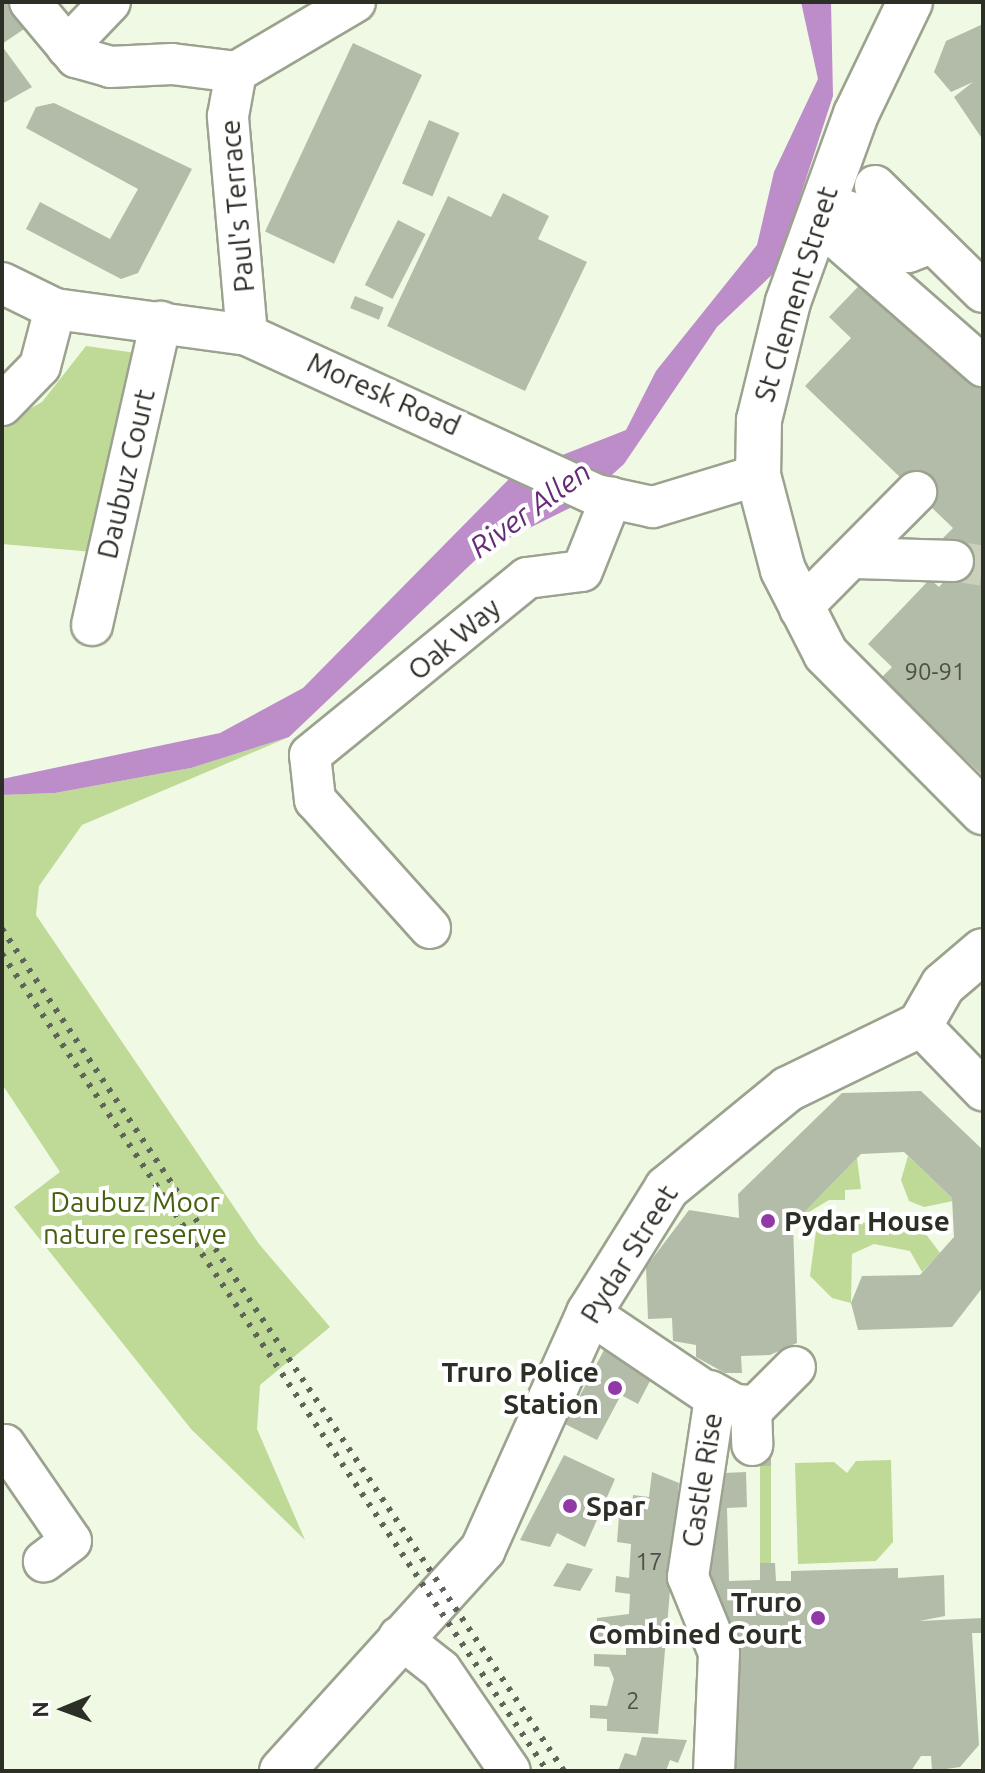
<!DOCTYPE html>
<style>
body{margin:0}
#map{position:relative;width:985px;height:1773px;overflow:hidden;background:#f0f9e3;font-family:Ubuntu,sans-serif}
div>[style]{position:absolute}
[style*='--x']{left:calc(var(--x)*1px);top:calc(var(--y)*1px);width:calc(var(--w)*1px);rotate:calc(var(--a)*1deg)}
.green>*{inset:0;background:#beda96;transform-origin:0 0}
.water>*{inset:0;background:#bd8dca}
.building>*{inset:0;background:#b3bca8;transform-origin:0 0}
.minor-tunnel>*{height:40px;margin-top:-20px;transform-origin:0;background:repeating-linear-gradient(90deg,#c9d1bd 0 40px,transparent 0 60px)}
.roads{filter:drop-shadow(2px 0 #9ba38f) drop-shadow(-2px 0 #9ba38f) drop-shadow(0 2px #9ba38f) drop-shadow(0 -2px #9ba38f)}
.minor>*{height:40px;margin:-20px;padding:0 20px;transform-origin:20px;border-radius:20px;background:#fff}
.major>*{height:44px;margin:-22px;padding:0 22px;transform-origin:22px;border-radius:22px;background:#fff}
.rail>*{height:6px;margin-top:-3px;transform-origin:0;background:repeating-linear-gradient(90deg,#5f6458 0 4px,transparent 0 12px)}
.dots>*{width:22px;height:22px;translate:-50% -50%;box-sizing:border-box;border:4px solid #fff;border-radius:50%}
span{translate:-50% -50%;white-space:nowrap;text-align:center;line-height:1.15;-webkit-text-stroke:8px #fff;paint-order:stroke}
.number-label{font-size:24px;color:#4d5246}
.number-label span{-webkit-text-stroke-width:0}
.street-label{font-size:28px;color:#2b2f26}
.park-label{font-size:28px;color:#465f10}
.poi-label{font-size:28px;color:#2b2f26;font-weight:700}
.left{translate:0 -50%;text-align:left}
.right{translate:-100% -50%;text-align:right}
.water-label{font-size:30px;color:#662b75;font-style:italic}
.frame{position:absolute;inset:0;border:4px solid #2b2f26;pointer-events:none}
.north{position:absolute;left:24px;top:1669px;width:80px;height:80px;-webkit-text-stroke:6px #fff;paint-order:stroke;rotate:269deg;font-size:22px;font-weight:700;line-height:32px;text-align:center;color:#2b2f26}
.north::after{content:'';display:block;margin:auto;width:28px;height:36px;background:#2b2f26;clip-path:polygon(50% 0,100% 100%,50% 72%,0 100%)}
</style>
<div id="map">
<div class="green">
<i style="clip-path:polygon(86px 346px,136px 353px,93px 552px,2px 544px,2px 424px,42px 402px)"></i>
<i style="clip-path:polygon(289px 737px,82px 825px,39px 886px,36px 915px,259px 1244px,330px 1327px,260px 1385px,257px 1429px,305px 1540px,191px 1429px,14px 1207px,60px 1172px,2px 1084px,2px 795px,55px 793px,191px 768px)"></i>
<i style="clip-path:polygon(908px 1156px,952px 1198px,953px 1201px,924px 1207px,909px 1201px,901px 1180px)"></i>
<i style="clip-path:polygon(857px 1158px,861px 1189px,845px 1190px,845px 1200px,829px 1200px,799px 1218px)"></i>
<i style="clip-path:polygon(838px 1220px,845px 1231px,860px 1222px,901px 1230px,904px 1223px,925px 1233px,940px 1253px,922px 1272px,910px 1251px,874px 1244px,852px 1254px,851px 1303px,832px 1298px,810px 1276px,816px 1231px)"></i>
<i style="clip-path:polygon(891px 1460px,893px 1542px,876px 1561px,798px 1564px,795px 1463px,834px 1462px,847px 1473px,856px 1461px)"></i>
<i style="left:760px;top:1466px;width:11px;height:97px"></i>
</div>
<div class="water">
<i style="clip-path:polygon(801px 2px,831px 2px,833px 96px,776px 271px,717px 327px,624px 464px,582px 502px,487px 549px,289px 737px,191px 768px,55px 793px,2px 795px,2px 779px,220px 733px,303px 688px,514px 474px,626px 430px,656px 371px,757px 245px,774px 172px,818px 79px)"></i>
</div>
<div class="building">
<i style="clip-path:polygon(2px 2px,12px 2px,30px 25px,2px 44px)"></i>
<i style="clip-path:polygon(983px 24px,983px 140px,954px 97px,973px 82px,951px 92px,934px 72px,946px 41px)"></i>
<i style="left:353px;top:43px;width:76px;height:208px;rotate:25deg"></i>
<i style="clip-path:polygon(2px 46px,32px 87px,2px 104px)"></i>
<i style="clip-path:polygon(54px 103px,192px 169px,138px 273px,121px 279px,26px 229px,40px 202px,110px 239px,138px 189px,26px 128px,36px 107px)"></i>
<i style="left:429px;top:120px;width:33px;height:69px;rotate:23deg"></i>
<i style="clip-path:polygon(503px 193px,549px 216px,538px 239px,587px 262px,525px 391px,387px 326px,448px 196px,491px 217px)"></i>
<i style="left:398px;top:220px;width:31px;height:73px;rotate:27deg"></i>
<i style="clip-path:polygon(875px 269px,983px 372px,983px 776px,881px 678px,892px 667px,868px 644px,930px 579px,939px 587px,965px 558px,943px 538px,953px 528px,805px 386px,851px 338px,829px 317px)"></i>
<i style="left:355px;top:296px;width:31px;height:13px;rotate:22deg"></i>
<i style="clip-path:polygon(921px 1091px,983px 1150px,983px 1287px,952px 1327px,858px 1330px,851px 1303px,862px 1276px,920px 1275px,954px 1237px,952px 1198px,904px 1152px,861px 1154px,793px 1224px,797px 1343px,770px 1355px,741px 1356px,742px 1373px,725px 1373px,696px 1357px,696px 1345px,673px 1341px,672px 1318px,648px 1319px,646px 1267px,689px 1210px,739px 1218px,738px 1194px,842px 1093px)"></i>
<i style="clip-path:polygon(604px 1350px,650px 1381px,638px 1404px,621px 1395px,597px 1440px,565px 1424px)"></i>
<i style="left:757px;top:1441px;width:14px;height:25px"></i>
<i style="clip-path:polygon(564px 1455px,615px 1479px,585px 1547px,557px 1533px,550px 1547px,520px 1540px)"></i>
<i style="clip-path:polygon(652px 1472px,679px 1483px,658px 1734px,607px 1731px,607px 1719px,590px 1718px,590px 1705px,607px 1706px,614px 1679px,609px 1667px,594px 1666px,594px 1654px,626px 1655px,626px 1639px,597px 1638px,597px 1618px,629px 1614px,630px 1594px,615px 1592px,616px 1576px,629px 1578px,631px 1544px,617px 1542px,619px 1515px,631px 1515px,633px 1495px,649px 1497px)"></i>
<i style="clip-path:polygon(746px 1472px,747px 1507px,727px 1508px,729px 1581px,760px 1580px,760px 1563px,775px 1563px,776px 1581px,791px 1581px,791px 1571px,898px 1568px,898px 1578px,944px 1575px,945px 1616px,919px 1621px,983px 1618px,983px 1633px,972px 1633px,979px 1745px,960px 1767px,932px 1771px,931px 1756px,921px 1756px,911px 1771px,733px 1771px,711px 1592px,717px 1587px,704px 1588px,724px 1473px)"></i>
<i style="clip-path:polygon(567px 1563px,593px 1569px,580px 1591px,553px 1586px)"></i>
<i style="clip-path:polygon(642px 1737px,687px 1740px,678px 1763px,670px 1760px,666px 1771px,618px 1771px,625px 1753px,636px 1756px)"></i>
</div>
<div class="minor-tunnel">
<i style="--x:953;--y:561;--w:30;--a:9"></i>
</div>
<div class="roads">
<div class="minor">
<i style="--x:30;--y:2;--w:72;--a:50.1"></i>
<i style="--x:76;--y:57;--w:35;--a:16"></i>
<i style="--x:110;--y:67;--w:62;--a:-2.8"></i>
<i style="--x:172;--y:64;--w:64;--a:7.1"></i>
<i style="--x:67;--y:47;--w:62;--a:-46.3"></i>
<i style="--x:875;--y:186;--w:151;--a:44.5"></i>
<i style="--x:822;--y:203;--w:32;--a:18"></i>
<i style="--x:852;--y:213;--w:68;--a:34.9"></i>
<i style="--x:908;--y:252;--w:26;--a:-21"></i>
<i style="--x:816;--y:220;--w:222;--a:41.2"></i>
<i style="--x:2;--y:283;--w:59;--a:26.1"></i>
<i style="--x:55;--y:309;--w:194;--a:7.7"></i>
<i style="--x:247;--y:335;--w:385;--a:24.6"></i>
<i style="--x:597;--y:495;--w:57;--a:12.1"></i>
<i style="--x:653;--y:507;--w:110;--a:-16.9"></i>
<i style="--x:247;--y:335;--w:220;--a:-95"></i>
<i style="--x:228;--y:116;--w:45;--a:-79.7"></i>
<i style="--x:236;--y:72;--w:138;--a:-30.5"></i>
<i style="--x:2;--y:405;--w:54;--a:-45.7"></i>
<i style="--x:40;--y:366;--w:59;--a:-75.3"></i>
<i style="--x:856;--y:558;--w:97;--a:1.8"></i>
<i style="--x:800;--y:609;--w:165;--a:-45.2"></i>
<i style="--x:92;--y:625;--w:311;--a:-77.2"></i>
<i style="--x:430;--y:928;--w:172;--a:-131.9"></i>
<i style="--x:315;--y:800;--w:45;--a:-96.3"></i>
<i style="--x:310;--y:755;--w:280;--a:-39.2"></i>
<i style="--x:527;--y:578;--w:55;--a:-7.3"></i>
<i style="--x:582;--y:571;--w:79;--a:-68.3"></i>
<i style="--x:920;--y:1025;--w:91;--a:45.9"></i>
<i style="--x:589;--y:1313;--w:152;--a:34"></i>
<i style="--x:715;--y:1398;--w:181;--a:98.6"></i>
<i style="--x:688;--y:1577;--w:82;--a:67.8"></i>
<i style="--x:719;--y:1653;--w:118;--a:92.4"></i>
<i style="--x:710;--y:1391;--w:29;--a:29"></i>
<i style="--x:735;--y:1405;--w:21;--a:3"></i>
<i style="--x:756;--y:1406;--w:55;--a:-45"></i>
<i style="--x:751;--y:1407;--w:38;--a:88"></i>
<i style="--x:5;--y:1445;--w:116;--a:55.5"></i>
<i style="--x:71;--y:1541;--w:34;--a:143"></i>
<i style="--x:399;--y:1637;--w:53;--a:38.2"></i>
<i style="--x:441;--y:1670;--w:122;--a:55.7"></i>
</div>
<div class="major">
<i style="--x:910;--y:2;--w:124;--a:115.7"></i>
<i style="--x:856;--y:114;--w:200;--a:109.9"></i>
<i style="--x:788;--y:302;--w:122;--a:103.8"></i>
<i style="--x:759;--y:420;--w:55;--a:91"></i>
<i style="--x:758;--y:475;--w:98;--a:75.3"></i>
<i style="--x:783;--y:570;--w:94;--a:62.9"></i>
<i style="--x:826;--y:654;--w:223;--a:45.2"></i>
<i style="--x:282;--y:1771;--w:299;--a:-47.8"></i>
<i style="--x:483;--y:1549;--w:259;--a:-65.8"></i>
<i style="--x:589;--y:1313;--w:147;--a:-58"></i>
<i style="--x:667;--y:1188;--w:156;--a:-39.3"></i>
<i style="--x:788;--y:1089;--w:147;--a:-25.9"></i>
<i style="--x:920;--y:1025;--w:46;--a:-60.1"></i>
<i style="--x:943;--y:985;--w:52;--a:-40.4"></i>
</div>
</div>
<div class="rail">
<i style="--x:2;--y:929;--w:1012;--a:56.28"></i>
<i style="--x:2;--y:954;--w:982;--a:56.29"></i>
</div>
<div class="dots">
<i style="left:768px;top:1221px;background:#913aa7"></i>
<i style="left:615px;top:1388px;background:#913aa7"></i>
<i style="left:570px;top:1506px;background:#913aa7"></i>
<i style="left:818px;top:1618px;background:#913aa7"></i>
</div>
<div class="number-label">
<span style="left:935px;top:672px">90-91</span>
<span style="left:649px;top:1562px">17</span>
<span style="left:633px;top:1701px">2</span>
</div>
<div class="street-label">
<span style="left:237px;top:206px;rotate:-95deg">Paul's Terrace</span>
<span style="left:796px;top:294px;rotate:-73deg">St Clement Street</span>
<span style="left:384px;top:394px;rotate:24deg">Moresk Road</span>
<span style="left:126px;top:474px;rotate:-77deg">Daubuz Court</span>
<span style="left:454px;top:639px;rotate:-40deg">Oak Way</span>
<span style="left:629px;top:1254px;rotate:-58deg">Pydar Street</span>
<span style="left:702px;top:1480px;rotate:-81deg">Castle Rise</span>
</div>
<div class="park-label">
<span style="left:135px;top:1218px">Daubuz Moor<br>nature reserve</span>
</div>
<div class="poi-label">
<span class="left" style="left:784px;top:1221px">Pydar House</span>
<span class="right" style="left:599px;top:1388px">Truro Police<br>Station</span>
<span class="left" style="left:586px;top:1506px">Spar</span>
<span class="right" style="left:802px;top:1618px">Truro<br>Combined Court</span>
</div>
<div class="water-label">
<span style="left:530px;top:509px;rotate:-36deg">River Allen</span>
</div>
<div class="frame"></div>
<div class="north">N</div>
</div>
